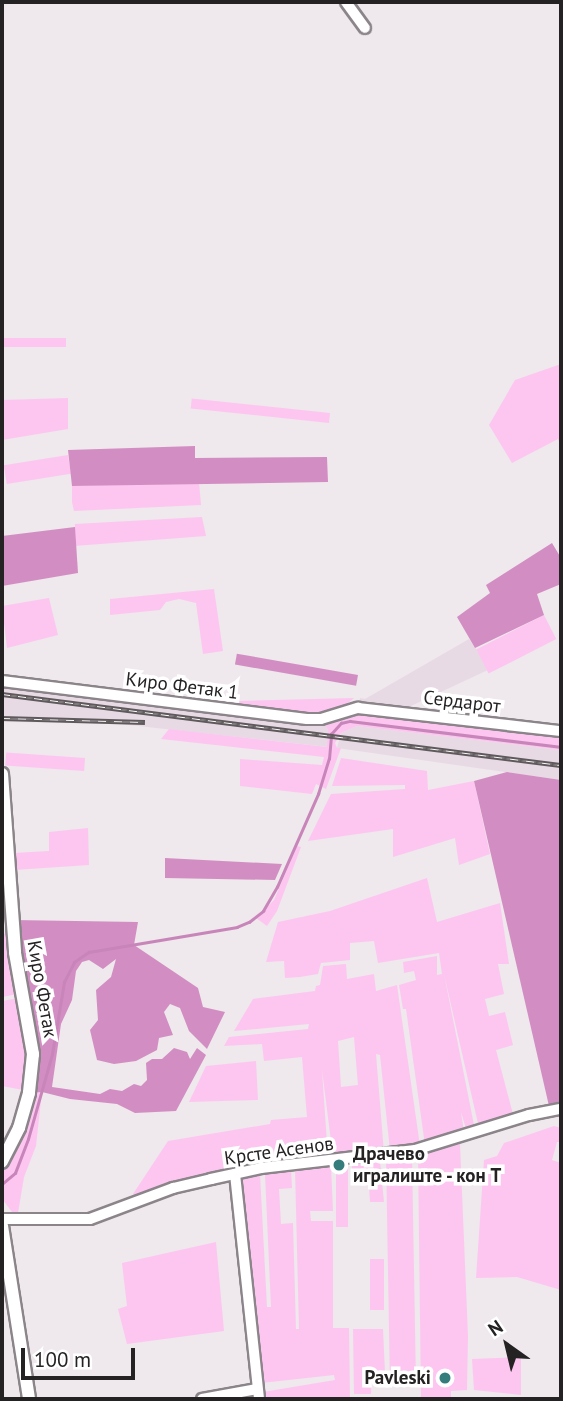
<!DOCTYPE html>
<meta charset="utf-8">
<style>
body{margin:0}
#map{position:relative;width:563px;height:1401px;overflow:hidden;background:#efe8ed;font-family:"PT Sans",sans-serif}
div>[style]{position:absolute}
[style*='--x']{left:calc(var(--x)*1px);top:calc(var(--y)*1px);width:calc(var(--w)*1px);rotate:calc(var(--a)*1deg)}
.built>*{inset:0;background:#e8dae4}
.green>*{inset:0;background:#fdc6f0;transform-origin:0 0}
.forest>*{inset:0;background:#d28ec3;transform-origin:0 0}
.stream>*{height:2.5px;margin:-1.25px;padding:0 1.25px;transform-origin:1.25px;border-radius:1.25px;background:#c885b9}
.roads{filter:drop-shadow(2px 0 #8b858a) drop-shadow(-2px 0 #8b858a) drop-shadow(0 2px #8b858a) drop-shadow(0 -2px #8b858a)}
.minor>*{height:10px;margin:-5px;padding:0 5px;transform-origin:5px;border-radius:5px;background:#fff}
.major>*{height:12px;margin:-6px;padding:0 6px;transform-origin:6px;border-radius:6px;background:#fff}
.rail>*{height:5px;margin-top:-2.5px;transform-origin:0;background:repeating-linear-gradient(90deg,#fff 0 8px,#5e5a5c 0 16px);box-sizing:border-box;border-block:2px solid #5e5a5c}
.dots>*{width:19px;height:19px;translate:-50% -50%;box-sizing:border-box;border:4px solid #fff;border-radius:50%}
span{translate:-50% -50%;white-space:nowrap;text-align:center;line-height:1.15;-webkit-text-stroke:7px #fff;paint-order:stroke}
.street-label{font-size:19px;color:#252224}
.poi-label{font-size:19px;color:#252224;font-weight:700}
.left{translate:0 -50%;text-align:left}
.right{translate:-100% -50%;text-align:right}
.frame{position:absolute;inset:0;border:4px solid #252224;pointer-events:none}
.north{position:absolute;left:472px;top:1310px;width:70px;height:70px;-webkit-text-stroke:5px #fff;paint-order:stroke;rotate:326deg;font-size:19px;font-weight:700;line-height:28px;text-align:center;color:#252224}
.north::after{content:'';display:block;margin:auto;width:24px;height:32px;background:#252224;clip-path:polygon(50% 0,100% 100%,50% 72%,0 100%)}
.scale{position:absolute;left:21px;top:1348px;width:114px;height:32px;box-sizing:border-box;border:4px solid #252224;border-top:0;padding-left:9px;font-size:21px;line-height:24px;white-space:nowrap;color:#252224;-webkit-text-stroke:5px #fff;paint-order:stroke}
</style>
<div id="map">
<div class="built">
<i style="clip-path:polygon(469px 639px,490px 669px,398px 712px,358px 708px,360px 698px,365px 699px)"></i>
<i style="clip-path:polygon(2px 681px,321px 719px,328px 730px,328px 747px,111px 723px,2px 722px)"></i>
<i style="clip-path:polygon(357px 726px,561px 750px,561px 780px,337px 748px,341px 733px)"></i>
</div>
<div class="green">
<i style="left:66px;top:338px;width:9px;height:64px;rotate:90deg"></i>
<i style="clip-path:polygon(561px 364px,561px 446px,558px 439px,512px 463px,489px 425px,515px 380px)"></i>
<i style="clip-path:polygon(68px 398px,68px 429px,2px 440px,2px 400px)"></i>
<i style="left:330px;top:413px;width:10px;height:139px;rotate:96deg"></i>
<i style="left:68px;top:455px;width:19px;height:65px;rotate:81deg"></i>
<i style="clip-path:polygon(199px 482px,201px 505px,74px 511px,72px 502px,72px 486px)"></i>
<i style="clip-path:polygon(202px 517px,206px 536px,74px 546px,75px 524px)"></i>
<i style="clip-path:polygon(214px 589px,223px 651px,203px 654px,196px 603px,179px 599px,166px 602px,160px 610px,110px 615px,110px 599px)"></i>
<i style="clip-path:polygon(49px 598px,58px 635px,7px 648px,2px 606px)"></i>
<i style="left:544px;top:615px;width:27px;height:76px;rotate:63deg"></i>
<i style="clip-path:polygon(354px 698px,341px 709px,316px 717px,240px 707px,239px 701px)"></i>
<i style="clip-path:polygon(358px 708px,561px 731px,561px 750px,357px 726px,341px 733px,335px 743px,337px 748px,341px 748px,326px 789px,316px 784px,312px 794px,240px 786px,240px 759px,322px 765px,324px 757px,161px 739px,169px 729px,327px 747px,328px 730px,321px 719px)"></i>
<i style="left:85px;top:758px;width:13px;height:79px;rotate:94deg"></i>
<i style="clip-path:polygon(341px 758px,427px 771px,428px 790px,474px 781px,490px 854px,459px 865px,455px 838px,393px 857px,393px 829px,308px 841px,331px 794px,405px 789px,405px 785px,332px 786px)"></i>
<i style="clip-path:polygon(88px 828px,89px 865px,14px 870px,13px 853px,49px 851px,49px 832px)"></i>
<i style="clip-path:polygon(297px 846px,301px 847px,277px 911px,267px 926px,256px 918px,274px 900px)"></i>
<i style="clip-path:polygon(427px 878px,437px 922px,500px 903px,509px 964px,498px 964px,504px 994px,485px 999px,489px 1016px,505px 1012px,513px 1045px,496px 1050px,514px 1118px,479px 1128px,444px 974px,475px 1130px,467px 1132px,461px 1112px,464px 1132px,425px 1145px,406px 1009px,403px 1009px,399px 985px,416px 980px,414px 971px,404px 973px,403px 962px,437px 956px,437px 975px,442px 974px,439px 953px,378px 963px,374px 941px,350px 943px,350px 960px,321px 963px,318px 974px,300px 977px,285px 978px,284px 961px,266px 962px,278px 922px,330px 911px)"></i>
<i style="clip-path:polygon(10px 933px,18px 994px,2px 997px,2px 934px)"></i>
<i style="clip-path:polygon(evenodd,346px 964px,347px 979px,374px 974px,376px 991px,397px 985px,420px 1146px,390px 1151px,380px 1055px,376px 1054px,384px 1153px,333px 1157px,322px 1070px,328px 1158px,137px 1198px,133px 1194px,168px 1141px,270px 1124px,271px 1120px,307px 1117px,302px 1057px,264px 1061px,262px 1044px,224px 1046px,229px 1037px,308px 1029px,309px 1024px,234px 1031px,253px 999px,315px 991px,316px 986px,320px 985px,323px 966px,346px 964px,354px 1037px,358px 1085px,341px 1087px,338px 1041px,354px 1037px)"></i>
<i style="clip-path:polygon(19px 998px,27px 1041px,23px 1090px,2px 1086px,2px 1001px)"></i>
<i style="clip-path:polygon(256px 1061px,258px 1100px,189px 1102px,206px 1066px)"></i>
<i style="clip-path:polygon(42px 1091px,36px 1146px,24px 1177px,18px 1213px,12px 1212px,3px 1200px,2px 1172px,32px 1093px)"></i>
<i style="clip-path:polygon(554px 1126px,561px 1128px,561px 1142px,557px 1142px,552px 1160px,561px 1163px,561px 1290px,517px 1277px,476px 1278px,484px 1160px,497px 1156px,504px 1143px)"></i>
<i style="clip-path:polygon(460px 1144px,468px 1336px,467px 1390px,451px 1391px,451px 1399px,421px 1399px,418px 1155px)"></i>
<i style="left:412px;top:1156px;width:216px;height:26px;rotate:89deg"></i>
<i style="clip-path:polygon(380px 1161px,384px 1202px,370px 1202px,369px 1186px,352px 1184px,352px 1164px)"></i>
<i style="left:348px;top:1165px;width:62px;height:12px;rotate:90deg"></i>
<i style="clip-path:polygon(331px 1166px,333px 1211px,310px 1211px,311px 1221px,333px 1221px,333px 1328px,349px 1328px,350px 1399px,264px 1399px,263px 1392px,335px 1380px,334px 1375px,261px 1383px,239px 1178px,260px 1174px,267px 1307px,271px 1307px,265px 1174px,291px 1169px,292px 1188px,279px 1189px,281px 1224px,293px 1223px,296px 1329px,299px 1329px,295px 1169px)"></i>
<i style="clip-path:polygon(216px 1242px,224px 1331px,127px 1344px,118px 1309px,127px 1306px,122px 1263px)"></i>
<i style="left:370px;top:1259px;width:14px;height:51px"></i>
<i style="clip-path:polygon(353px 1329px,383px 1329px,385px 1373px,372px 1374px,371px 1394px,354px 1394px)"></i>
<i style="clip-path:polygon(521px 1357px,521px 1395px,474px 1390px,472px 1359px)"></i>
</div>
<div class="forest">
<i style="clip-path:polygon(195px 446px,195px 458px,327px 457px,328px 482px,72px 486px,68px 450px)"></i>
<i style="clip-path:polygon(75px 527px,78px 573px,2px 586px,2px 536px)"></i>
<i style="clip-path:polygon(552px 543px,561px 558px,561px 584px,537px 594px,544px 615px,475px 648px,457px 617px,490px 593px,486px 585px)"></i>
<i style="left:358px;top:675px;width:11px;height:123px;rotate:100deg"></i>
<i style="clip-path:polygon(507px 772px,561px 780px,561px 1101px,549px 1106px,474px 781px)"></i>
<i style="clip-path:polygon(165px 858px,282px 864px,275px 880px,165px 878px)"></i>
<i style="clip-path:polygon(13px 920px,138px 922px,134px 945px,198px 988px,203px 1007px,225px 1012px,207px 1049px,189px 1031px,180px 1008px,170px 1004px,164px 1012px,173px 1035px,159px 1038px,157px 1050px,136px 1061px,114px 1064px,97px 1060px,90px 1030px,98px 1020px,96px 990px,111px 977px,116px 959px,103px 969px,89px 960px,82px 962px,76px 971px,72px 1000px,61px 1024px,52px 1087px,100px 1094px,110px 1089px,122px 1091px,134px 1084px,141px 1086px,147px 1080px,146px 1063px,152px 1059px,162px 1059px,174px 1048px,187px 1052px,190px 1059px,197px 1048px,206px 1055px,176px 1111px,135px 1113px,117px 1104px,70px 1099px,42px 1092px,29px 1093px,33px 1055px)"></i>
</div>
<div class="stream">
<i style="--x:2;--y:1184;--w:17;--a:-40"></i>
<i style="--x:15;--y:1173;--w:36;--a:-69"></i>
<i style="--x:28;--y:1139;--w:88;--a:-74.2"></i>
<i style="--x:52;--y:1054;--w:73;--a:-80.5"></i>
<i style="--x:64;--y:982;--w:22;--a:-63"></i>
<i style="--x:74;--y:962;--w:18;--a:-34"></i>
<i style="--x:89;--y:952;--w:150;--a:-9.6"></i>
<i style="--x:237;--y:927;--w:13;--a:-23"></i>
<i style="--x:249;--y:922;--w:18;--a:-38"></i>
<i style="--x:263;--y:911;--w:28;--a:-60"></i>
<i style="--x:277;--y:887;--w:102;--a:-66.2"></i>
<i style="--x:318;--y:794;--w:37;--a:-73"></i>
<i style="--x:329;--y:759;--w:25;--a:-85"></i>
<i style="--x:331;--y:734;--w:15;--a:-48"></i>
<i style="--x:341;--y:723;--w:9;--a:-13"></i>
<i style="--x:350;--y:721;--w:213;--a:7"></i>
</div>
<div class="roads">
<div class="minor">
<i style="--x:346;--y:2;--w:32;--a:54"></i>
<i style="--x:2;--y:681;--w:307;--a:7.1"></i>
<i style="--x:307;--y:719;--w:14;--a:0"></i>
<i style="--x:321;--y:719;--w:39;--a:-17"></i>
<i style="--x:358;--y:708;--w:204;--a:6.5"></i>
<i style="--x:235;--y:1174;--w:226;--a:83.9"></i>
<i style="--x:2;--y:1219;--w:88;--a:0"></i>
<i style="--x:90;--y:1219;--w:89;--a:-20.5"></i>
<i style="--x:173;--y:1188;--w:39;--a:-13"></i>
<i style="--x:211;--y:1179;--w:51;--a:-12.4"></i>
<i style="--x:261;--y:1168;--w:155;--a:-6.7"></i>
<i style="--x:415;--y:1150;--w:119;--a:-17.1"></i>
<i style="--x:529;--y:1115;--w:33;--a:-11"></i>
<i style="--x:202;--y:1399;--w:56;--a:-10.3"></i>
</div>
<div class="major">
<i style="--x:2;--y:774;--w:179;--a:85.8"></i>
<i style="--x:15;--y:953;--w:103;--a:79.9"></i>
<i style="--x:33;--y:1054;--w:39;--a:96"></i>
<i style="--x:29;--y:1093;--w:36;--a:106"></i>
<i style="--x:19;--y:1128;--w:38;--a:117"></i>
<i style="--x:2;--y:1226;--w:175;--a:81.1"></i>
</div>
</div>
<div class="rail">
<i style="--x:2;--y:694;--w:563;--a:7.24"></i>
<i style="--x:2;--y:718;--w:143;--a:1.6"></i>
</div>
<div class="dots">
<i style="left:339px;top:1165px;background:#347d7c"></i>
<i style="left:445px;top:1378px;background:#347d7c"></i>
</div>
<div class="street-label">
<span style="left:182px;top:686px;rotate:7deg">Киро Фетак 1</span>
<span style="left:462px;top:702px;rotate:7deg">Сердарот</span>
<span style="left:42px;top:989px;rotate:80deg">Киро Фетак</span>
<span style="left:279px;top:1151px;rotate:-8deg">Крсте Асенов</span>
</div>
<div class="poi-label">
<span class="left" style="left:353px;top:1165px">Драчево<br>игралиште - кон T</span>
<span class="right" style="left:431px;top:1378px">Pavleski</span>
</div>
<div class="frame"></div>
<div class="north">N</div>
<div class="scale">100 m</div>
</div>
